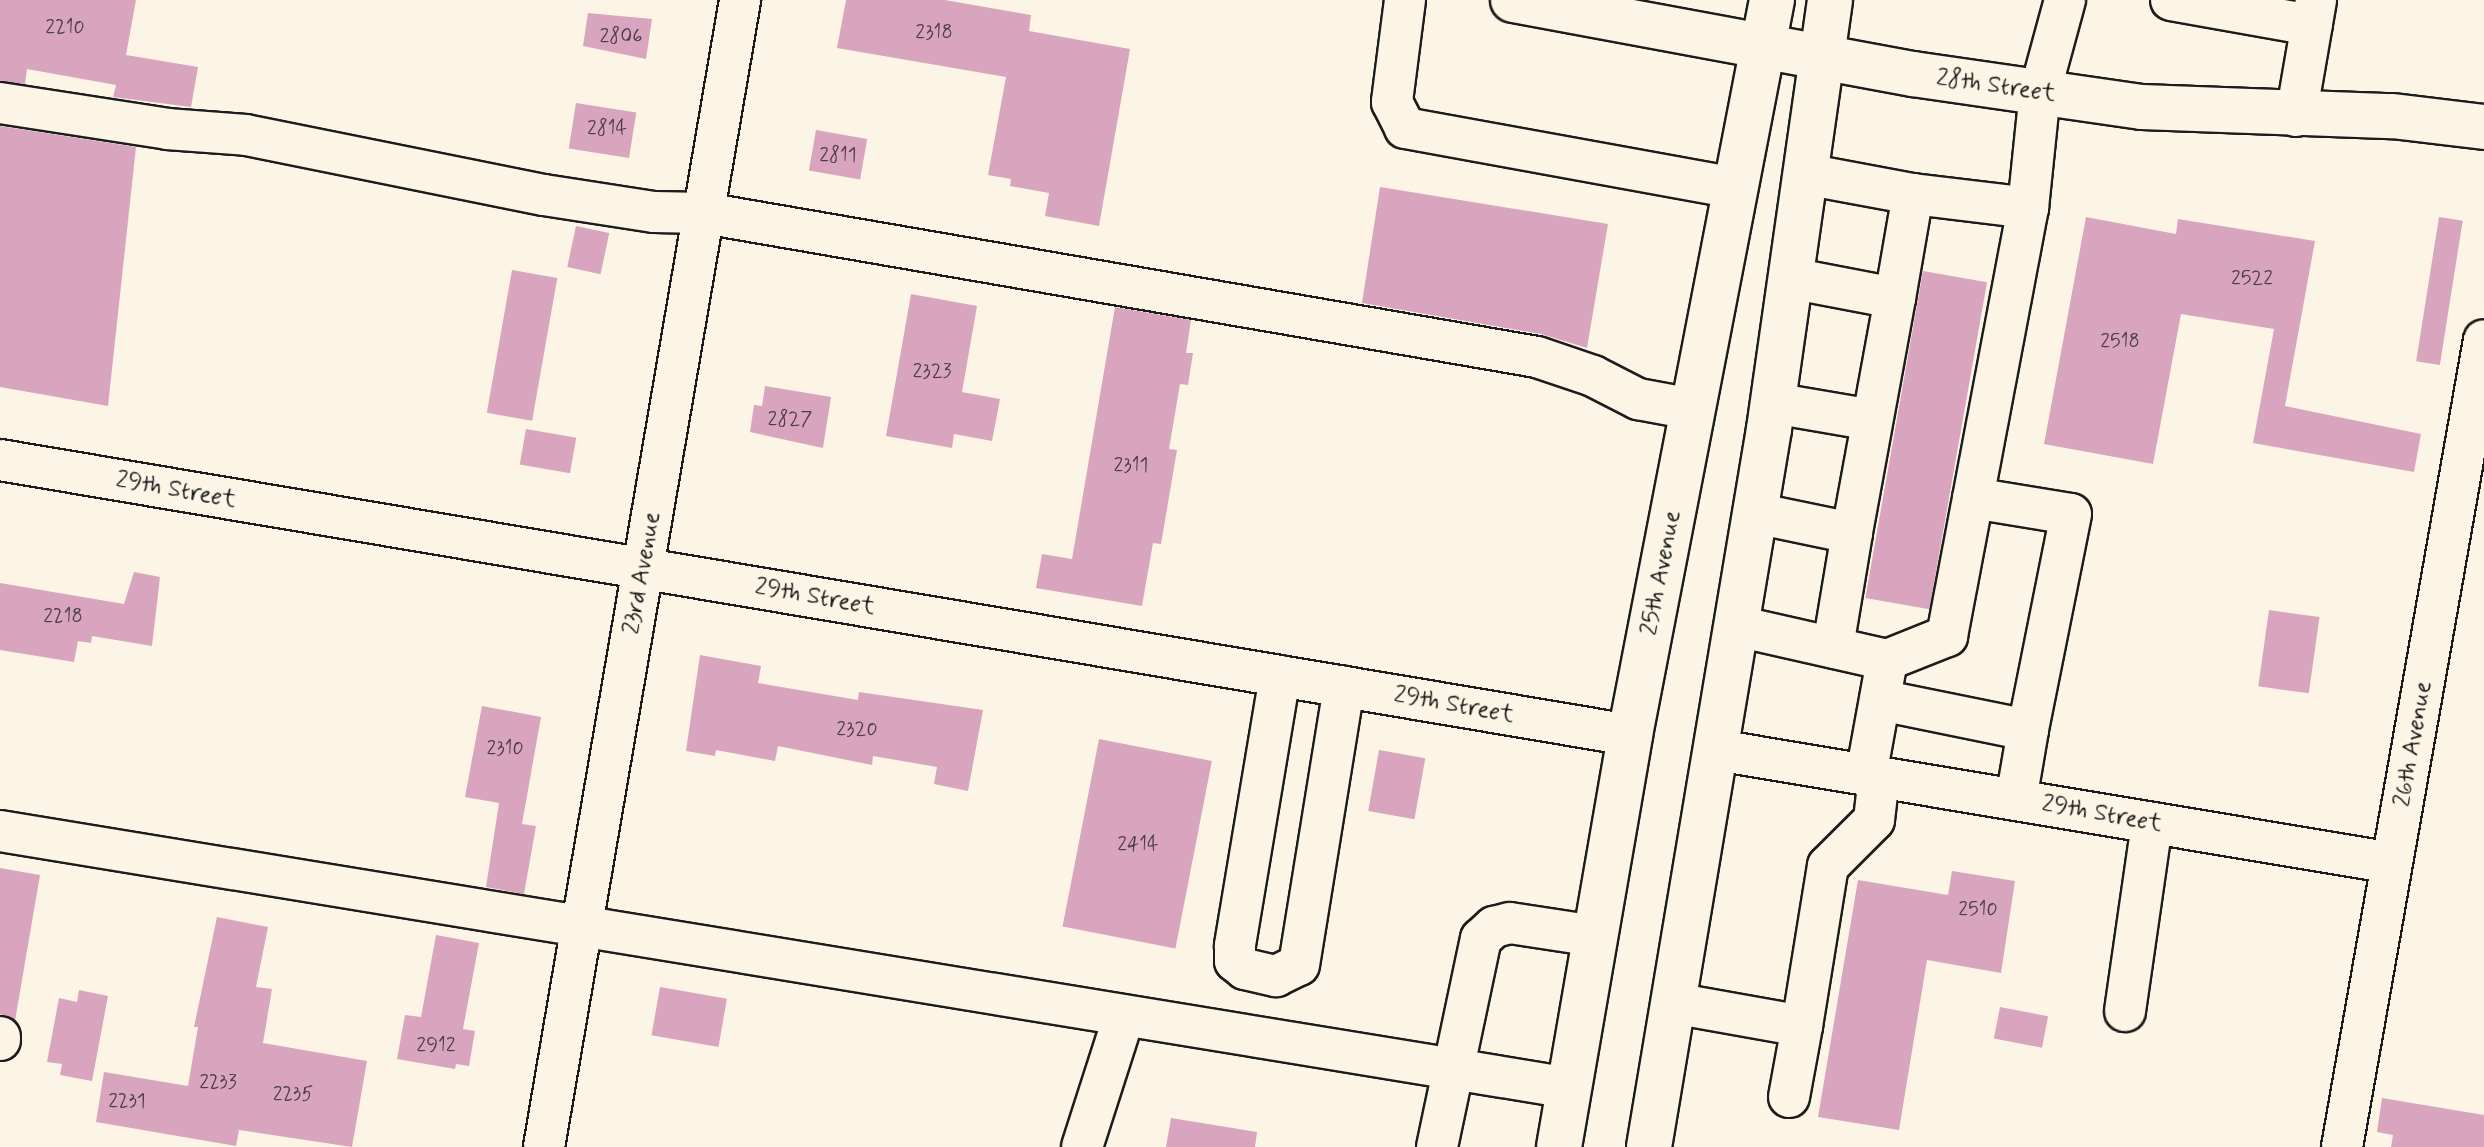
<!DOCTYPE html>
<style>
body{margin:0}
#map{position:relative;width:2484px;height:1147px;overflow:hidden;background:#fcf5e5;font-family:Mynerve,sans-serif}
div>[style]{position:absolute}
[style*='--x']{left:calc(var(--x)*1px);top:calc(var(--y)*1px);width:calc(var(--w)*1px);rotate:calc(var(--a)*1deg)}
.building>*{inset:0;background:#d9a5be;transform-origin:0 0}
.roads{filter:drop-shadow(2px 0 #1c1c1c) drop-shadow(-2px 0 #1c1c1c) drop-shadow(0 2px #1c1c1c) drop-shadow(0 -2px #1c1c1c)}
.minor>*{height:40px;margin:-20px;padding:0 20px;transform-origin:20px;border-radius:20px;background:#fcf5e5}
.major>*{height:44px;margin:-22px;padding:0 22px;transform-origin:22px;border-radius:22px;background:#fcf5e5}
span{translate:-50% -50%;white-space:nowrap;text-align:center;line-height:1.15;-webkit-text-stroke:8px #fcf5e5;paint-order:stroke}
.number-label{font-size:20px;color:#4b3e44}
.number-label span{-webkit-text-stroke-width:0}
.street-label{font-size:24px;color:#1c1c1c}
</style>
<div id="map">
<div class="building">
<i style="clip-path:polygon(0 0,136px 0,126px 55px,198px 67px,191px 107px,113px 97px,116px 85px,27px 69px,25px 84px,0 81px)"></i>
<i style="clip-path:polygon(846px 0,945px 0,1031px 15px,1029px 31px,1130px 49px,1099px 226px,1045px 216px,1049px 193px,1010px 186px,1011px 179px,988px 175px,1006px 77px,837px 48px)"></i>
<i style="clip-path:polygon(588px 13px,652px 19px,646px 59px,583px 46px)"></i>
<i style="left:576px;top:103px;width:61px;height:46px;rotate:9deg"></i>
<i style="clip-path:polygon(0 126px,136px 147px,108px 406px,0 387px)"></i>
<i style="left:816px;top:130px;width:52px;height:41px;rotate:10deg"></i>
<i style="clip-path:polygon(1380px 187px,1608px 224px,1587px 348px,1541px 334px,1362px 303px)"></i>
<i style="clip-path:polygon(2086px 217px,2176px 234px,2178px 219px,2315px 241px,2285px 406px,2421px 434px,2414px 472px,2253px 443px,2274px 329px,2181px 314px,2153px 464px,2044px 444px)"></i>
<i style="left:2439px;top:217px;width:24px;height:146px;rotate:9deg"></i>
<i style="left:576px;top:226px;width:34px;height:42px;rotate:12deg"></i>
<i style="left:512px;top:270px;width:46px;height:145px;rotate:10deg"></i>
<i style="left:1923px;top:271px;width:65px;height:332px;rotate:10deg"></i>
<i style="clip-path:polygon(911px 294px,977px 306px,962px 392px,1000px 399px,992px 441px,954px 434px,952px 448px,886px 436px)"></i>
<i style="clip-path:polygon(1115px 307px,1191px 320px,1186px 353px,1193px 353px,1188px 385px,1180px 384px,1169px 449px,1177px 450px,1161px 544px,1153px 543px,1142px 606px,1036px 588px,1042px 554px,1072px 559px)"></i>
<i style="clip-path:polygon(765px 386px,831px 397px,823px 448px,750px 432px,754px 405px,762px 406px)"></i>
<i style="left:526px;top:429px;width:51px;height:36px;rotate:10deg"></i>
<i style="clip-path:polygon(134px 572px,160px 577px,152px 646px,92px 636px,91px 643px,78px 641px,74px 662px,0 650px,0 583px,124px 604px)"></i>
<i style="left:2269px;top:610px;width:51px;height:77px;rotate:8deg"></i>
<i style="clip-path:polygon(700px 655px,761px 666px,758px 683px,858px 700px,859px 692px,983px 710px,968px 791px,934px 784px,937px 767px,873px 756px,872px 765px,778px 746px,775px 761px,716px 750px,715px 756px,686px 751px)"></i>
<i style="clip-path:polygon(482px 706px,541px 717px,522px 824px,536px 826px,524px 894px,486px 887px,499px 803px,465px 797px)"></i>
<i style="left:1099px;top:739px;width:115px;height:191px;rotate:11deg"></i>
<i style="left:1379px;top:750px;width:47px;height:62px;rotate:10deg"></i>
<i style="clip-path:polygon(0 868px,40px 875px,15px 1021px,0 1014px)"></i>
<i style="clip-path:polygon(1952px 871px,2015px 881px,2001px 973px,1927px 960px,1899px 1130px,1818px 1117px,1858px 880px,1948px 895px)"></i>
<i style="clip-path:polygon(217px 917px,268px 927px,256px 987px,272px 989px,263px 1043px,367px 1061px,352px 1147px,239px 1130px,236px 1146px,96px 1122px,104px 1072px,188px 1086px,198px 1027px,194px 1027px)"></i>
<i style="clip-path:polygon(436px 935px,479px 943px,463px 1029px,475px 1031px,469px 1066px,456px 1064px,455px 1069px,397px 1059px,405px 1015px,421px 1017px)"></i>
<i style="left:660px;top:987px;width:68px;height:49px;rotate:10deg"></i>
<i style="clip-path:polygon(79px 990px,108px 996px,92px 1081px,60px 1075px,62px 1064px,47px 1062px,59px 998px,77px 1002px)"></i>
<i style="left:2000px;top:1007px;width:49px;height:32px;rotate:11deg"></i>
<i style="clip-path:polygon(2382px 1098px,2484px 1115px,2484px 1147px,2391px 1147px,2393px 1135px,2377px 1132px)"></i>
<i style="clip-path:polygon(1171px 1118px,1257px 1132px,1255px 1147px,1166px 1147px)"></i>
</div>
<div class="roads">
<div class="minor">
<i style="--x:1405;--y:0;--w:103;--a:97.3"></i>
<i style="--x:1392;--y:102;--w:29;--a:63"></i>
<i style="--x:1405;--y:128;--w:335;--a:10.3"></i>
<i style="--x:2171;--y:0;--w:143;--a:10.1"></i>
<i style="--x:0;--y:103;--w:169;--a:8.8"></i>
<i style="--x:167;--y:129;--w:79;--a:4.3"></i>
<i style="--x:246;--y:135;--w:304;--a:11.4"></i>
<i style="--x:544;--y:195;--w:111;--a:8.8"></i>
<i style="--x:654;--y:212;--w:50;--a:1.1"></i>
<i style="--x:704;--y:213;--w:845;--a:9.81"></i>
<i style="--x:1537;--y:357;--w:59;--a:18.7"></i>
<i style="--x:1593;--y:376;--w:51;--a:27.1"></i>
<i style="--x:1638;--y:399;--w:55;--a:10.5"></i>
<i style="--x:2296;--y:116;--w:118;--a:-80.2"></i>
<i style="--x:1805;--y:174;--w:110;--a:10.5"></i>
<i style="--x:1913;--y:194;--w:106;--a:99.8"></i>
<i style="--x:1913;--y:194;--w:116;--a:6.9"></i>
<i style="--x:2028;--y:208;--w:117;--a:-84.1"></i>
<i style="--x:2040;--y:92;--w:95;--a:-74.8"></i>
<i style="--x:1790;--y:278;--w:107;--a:10.8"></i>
<i style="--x:1895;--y:298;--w:239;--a:100.4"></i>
<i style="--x:1773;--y:403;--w:100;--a:9.7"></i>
<i style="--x:0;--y:460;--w:1653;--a:9.58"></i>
<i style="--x:1973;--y:498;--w:99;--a:9.3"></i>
<i style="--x:2071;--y:514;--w:220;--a:101.3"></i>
<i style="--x:1755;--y:513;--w:99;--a:11.7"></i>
<i style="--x:1852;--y:533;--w:116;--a:99.5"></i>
<i style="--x:1737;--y:626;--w:154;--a:12.8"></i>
<i style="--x:1887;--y:660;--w:117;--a:100.3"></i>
<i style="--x:1887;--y:660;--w:65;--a:-21.8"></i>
<i style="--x:1947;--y:636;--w:436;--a:-79.3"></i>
<i style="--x:1280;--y:676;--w:274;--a:99.5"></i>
<i style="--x:1235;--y:946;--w:15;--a:90"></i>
<i style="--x:1235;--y:961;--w:13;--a:39"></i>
<i style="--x:1245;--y:969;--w:32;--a:13"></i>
<i style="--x:1276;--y:976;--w:25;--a:-26"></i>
<i style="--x:1299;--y:965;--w:282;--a:-80.8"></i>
<i style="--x:1880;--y:700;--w:151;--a:11.5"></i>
<i style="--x:2028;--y:730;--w:71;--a:99.7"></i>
<i style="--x:1717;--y:750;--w:684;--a:9.5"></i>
<i style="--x:0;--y:831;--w:1590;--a:9.3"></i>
<i style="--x:1673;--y:1003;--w:131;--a:10.1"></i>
<i style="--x:1802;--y:1026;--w:162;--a:-80.8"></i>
<i style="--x:1828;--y:866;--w:65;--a:-45"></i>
<i style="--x:1874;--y:820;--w:43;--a:-83.4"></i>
<i style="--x:2125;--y:1011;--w:190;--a:-81.8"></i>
<i style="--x:0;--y:1040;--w:3;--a:-90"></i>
<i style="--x:1789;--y:1097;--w:72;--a:-79.6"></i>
<i style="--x:544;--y:1147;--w:1164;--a:-80.3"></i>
<i style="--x:1082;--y:1147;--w:138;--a:-72.2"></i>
<i style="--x:1437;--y:1147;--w:213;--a:-78.1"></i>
<i style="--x:1481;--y:939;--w:18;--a:-43"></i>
<i style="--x:1494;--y:927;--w:16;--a:-14"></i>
<i style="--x:1510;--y:923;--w:86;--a:8.7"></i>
<i style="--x:2342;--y:1147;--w:819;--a:-80.02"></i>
</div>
<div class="major">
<i style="--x:1513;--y:0;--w:407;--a:10.5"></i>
<i style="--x:1913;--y:74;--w:231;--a:8.2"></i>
<i style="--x:2142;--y:107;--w:250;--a:2.1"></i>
<i style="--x:2392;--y:116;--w:93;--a:6.8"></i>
<i style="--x:1559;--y:1147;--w:418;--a:-80.2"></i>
<i style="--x:1630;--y:735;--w:749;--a:-79.07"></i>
<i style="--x:1649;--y:1147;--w:728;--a:-80.51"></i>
<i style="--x:1769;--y:429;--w:433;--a:-81.9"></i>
</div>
</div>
<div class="number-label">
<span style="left:65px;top:27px">2210</span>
<span style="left:934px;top:32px">2318</span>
<span style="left:621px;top:36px">2806</span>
<span style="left:607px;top:128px">2814</span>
<span style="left:838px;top:155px">2811</span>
<span style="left:2252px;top:278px">2522</span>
<span style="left:2120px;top:341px">2518</span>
<span style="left:932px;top:371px">2323</span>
<span style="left:790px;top:419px">2827</span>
<span style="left:1131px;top:465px">2311</span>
<span style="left:63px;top:616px">2218</span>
<span style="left:857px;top:729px">2320</span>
<span style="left:505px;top:748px">2310</span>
<span style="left:1138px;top:844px">2414</span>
<span style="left:1978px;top:909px">2510</span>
<span style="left:436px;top:1045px">2912</span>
<span style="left:218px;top:1082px">2233</span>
<span style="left:293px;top:1094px">2235</span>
<span style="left:127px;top:1101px">2231</span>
</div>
<div class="street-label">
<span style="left:1996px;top:86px;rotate:8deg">28th Street</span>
<span style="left:176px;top:490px;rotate:10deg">29th Street</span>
<span style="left:642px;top:573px;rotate:-80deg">23rd Avenue</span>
<span style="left:1661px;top:573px;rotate:-79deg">25th Avenue</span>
<span style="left:815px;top:597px;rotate:10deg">29th Street</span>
<span style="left:1454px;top:705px;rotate:10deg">29th Street</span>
<span style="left:2413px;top:744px;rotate:-80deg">26th Avenue</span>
<span style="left:2102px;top:814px;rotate:10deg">29th Street</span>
</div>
</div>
